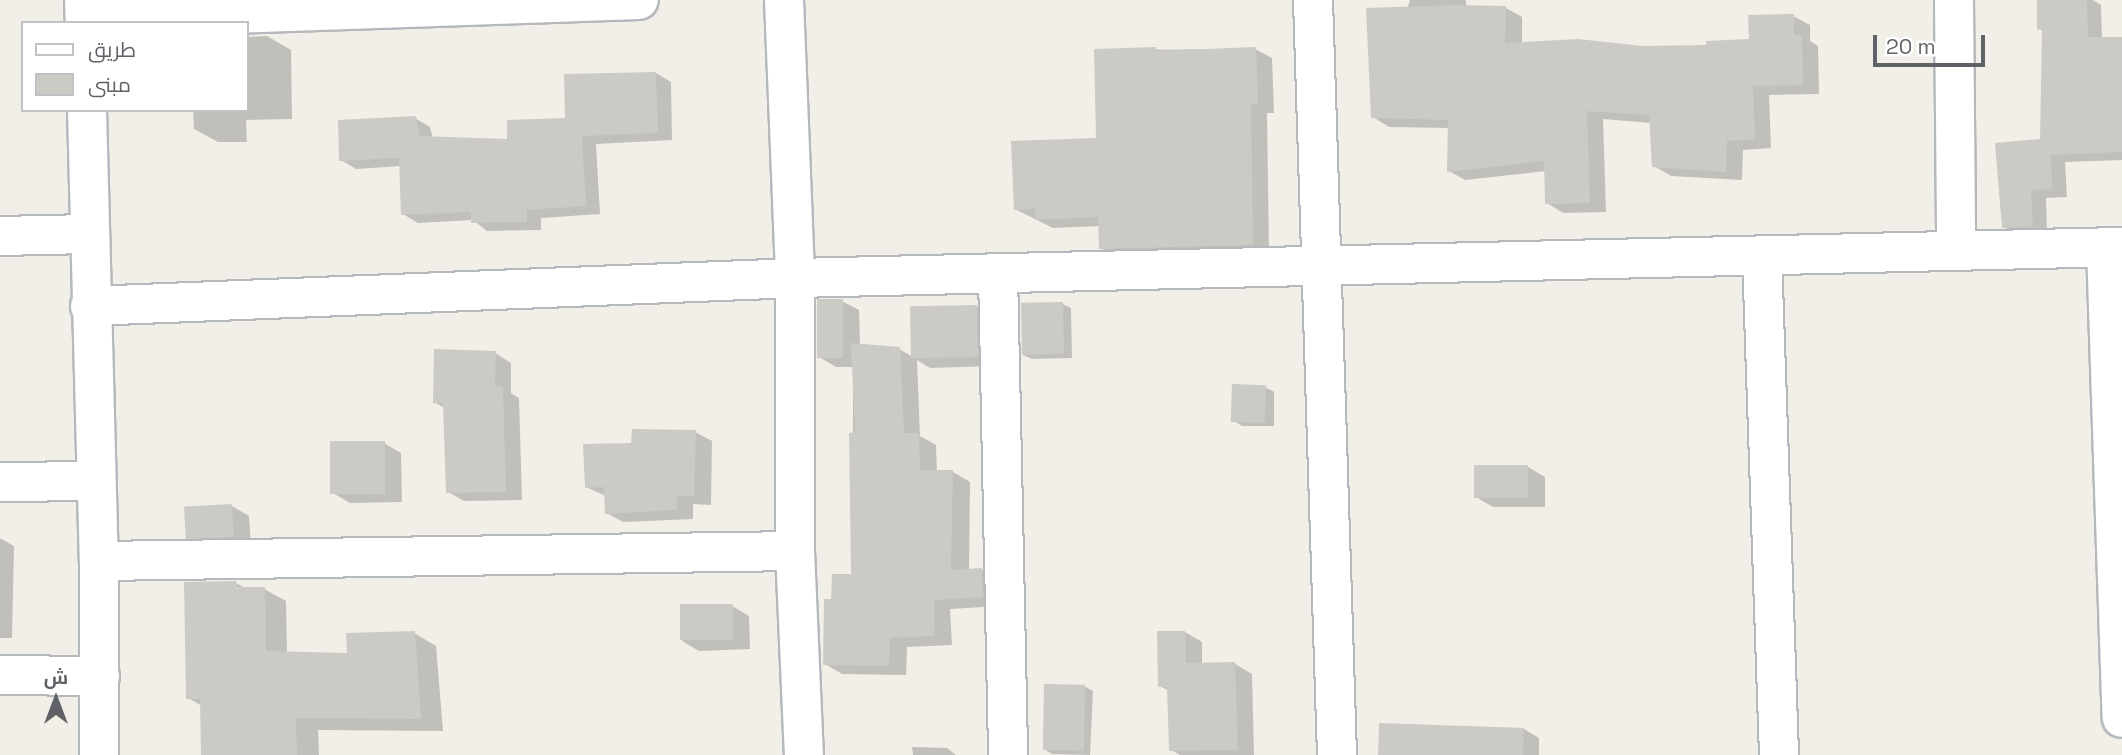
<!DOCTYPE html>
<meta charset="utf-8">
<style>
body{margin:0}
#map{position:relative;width:2122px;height:755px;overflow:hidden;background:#f1efe8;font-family:"Space Grotesk",Cairo,sans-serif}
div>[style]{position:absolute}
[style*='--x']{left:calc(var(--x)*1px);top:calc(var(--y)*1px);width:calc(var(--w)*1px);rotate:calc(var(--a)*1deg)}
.shadow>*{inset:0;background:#0003}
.building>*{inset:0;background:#cccac5;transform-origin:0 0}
.roads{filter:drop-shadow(2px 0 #b5b8bc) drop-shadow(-2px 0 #b5b8bc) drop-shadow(0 2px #b5b8bc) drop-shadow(0 -2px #b5b8bc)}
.street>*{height:38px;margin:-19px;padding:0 19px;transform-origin:19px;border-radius:19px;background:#fff}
.secondary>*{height:38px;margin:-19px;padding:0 19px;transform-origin:19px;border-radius:19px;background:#fff}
span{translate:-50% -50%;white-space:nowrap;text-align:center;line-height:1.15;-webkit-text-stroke:6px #fff;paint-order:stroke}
.legend{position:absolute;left:21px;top:21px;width:228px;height:91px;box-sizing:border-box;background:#fff;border:2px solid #bfc1c3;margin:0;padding:9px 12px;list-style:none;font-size:21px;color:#5f6368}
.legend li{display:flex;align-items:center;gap:14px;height:35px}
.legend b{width:35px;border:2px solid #bfc1c3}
.north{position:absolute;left:21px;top:664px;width:70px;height:70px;-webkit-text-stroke:5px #fff;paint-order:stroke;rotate:0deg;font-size:19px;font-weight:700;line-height:28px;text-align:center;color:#5f6368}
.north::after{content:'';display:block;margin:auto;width:24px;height:32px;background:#5f6368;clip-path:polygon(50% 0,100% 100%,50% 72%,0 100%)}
.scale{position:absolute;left:1873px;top:35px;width:112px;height:32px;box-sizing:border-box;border:4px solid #5f6368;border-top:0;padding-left:9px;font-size:21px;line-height:24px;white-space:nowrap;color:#5f6368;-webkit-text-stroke:5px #fff;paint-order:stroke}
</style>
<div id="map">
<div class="shadow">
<i style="clip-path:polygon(1410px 0,1466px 0,1466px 7px,1506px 8px,1522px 17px,1522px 44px,1708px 47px,1751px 41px,1793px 16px,1810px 25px,1810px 41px,1818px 46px,1819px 94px,1769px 95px,1771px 148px,1743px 150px,1742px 180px,1671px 176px,1654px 166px,1651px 123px,1603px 119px,1606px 212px,1563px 213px,1547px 203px,1546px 171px,1465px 180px,1449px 171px,1450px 128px,1389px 127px,1373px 117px)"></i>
<i style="clip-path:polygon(2039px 0,2093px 0,2101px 5px,2102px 39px,2122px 39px,2122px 160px,2065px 162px,2067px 197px,2046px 198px,2047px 235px,2018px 235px,2004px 227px,2042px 141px,2044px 31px,2039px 29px)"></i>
<i style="clip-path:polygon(267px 36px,291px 50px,292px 119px,246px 120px,247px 142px,218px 142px,194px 129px,193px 110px,247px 110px,247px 37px)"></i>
<i style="clip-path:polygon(1255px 49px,1272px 58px,1274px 113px,1267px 113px,1269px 254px,1117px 257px,1101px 248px,1100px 226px,1053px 228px,1015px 209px,1098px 139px,1096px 50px)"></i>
<i style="clip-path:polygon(656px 73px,671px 82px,672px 140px,596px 144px,600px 214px,541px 218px,541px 230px,487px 231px,473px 220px,418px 223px,403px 214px,401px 166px,356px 169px,341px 160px,415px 118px,430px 127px,433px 138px,509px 141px,567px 120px)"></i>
<i style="clip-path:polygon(842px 301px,859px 310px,860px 345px,899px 349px,913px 357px,976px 306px,993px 316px,994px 366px,930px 368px,917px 360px,920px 436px,936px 445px,937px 472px,953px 472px,970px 482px,969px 571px,982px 570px,999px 580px,1000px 606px,950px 609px,952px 645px,907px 647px,906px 675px,842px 674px,825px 664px,833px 601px,853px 576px,853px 367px,836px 367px,819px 357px)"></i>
<i style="clip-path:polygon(1062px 304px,1071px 308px,1072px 358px,1032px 359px,1023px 355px)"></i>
<i style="clip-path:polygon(495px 353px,511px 363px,511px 393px,519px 398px,522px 500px,464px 501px,448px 492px,445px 408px,434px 402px)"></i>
<i style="clip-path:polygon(1265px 387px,1274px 392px,1274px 426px,1242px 426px,1234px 421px)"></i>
<i style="clip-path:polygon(695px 432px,712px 441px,711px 505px,693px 504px,693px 519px,623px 522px,607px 513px,606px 496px,586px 487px)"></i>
<i style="clip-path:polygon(384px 443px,401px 453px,402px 502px,350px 503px,333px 493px)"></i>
<i style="clip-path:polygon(1528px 467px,1545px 477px,1545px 507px,1493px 507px,1476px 497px)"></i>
<i style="clip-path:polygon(232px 506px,249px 516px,251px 546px,205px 547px,188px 537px)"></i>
<i style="clip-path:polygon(0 538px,14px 546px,12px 638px,0 638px)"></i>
<i style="clip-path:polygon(236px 583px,247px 589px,264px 589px,286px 601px,287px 653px,349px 655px,414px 633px,436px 646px,443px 731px,318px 730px,319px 755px,203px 755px,202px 706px,188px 698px)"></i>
<i style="clip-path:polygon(732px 606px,749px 616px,750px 649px,699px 651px,682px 641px)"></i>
<i style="clip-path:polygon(1185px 632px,1202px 642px,1202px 664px,1235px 664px,1252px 674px,1254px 755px,1180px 755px,1171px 750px,1169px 691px,1160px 686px)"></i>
<i style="clip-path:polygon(1084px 686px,1093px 691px,1090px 755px,1052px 754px,1044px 749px)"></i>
<i style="clip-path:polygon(1524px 729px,1539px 738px,1539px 755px,1382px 755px)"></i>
<i style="clip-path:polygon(912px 747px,947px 748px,956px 755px,913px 755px)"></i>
</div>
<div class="building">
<i style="clip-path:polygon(2037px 0,2087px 0,2088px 37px,2122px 37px,2122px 152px,2051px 155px,2052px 189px,2031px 190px,2033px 227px,2002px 228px,1995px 143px,2040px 139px,2042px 29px,2037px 30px)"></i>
<i style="clip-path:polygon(1455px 5px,1506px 6px,1505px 43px,1578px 39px,1643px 46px,1706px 45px,1706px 41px,1749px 39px,1748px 15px,1794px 14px,1794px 35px,1802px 35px,1803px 85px,1753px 86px,1755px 139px,1727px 141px,1726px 172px,1652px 167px,1649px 115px,1587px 111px,1590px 203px,1545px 204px,1544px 161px,1447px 172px,1448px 120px,1371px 118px,1366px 8px)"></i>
<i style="clip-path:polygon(1156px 47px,1156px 51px,1256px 47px,1258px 104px,1251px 105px,1253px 245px,1099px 249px,1098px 217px,1035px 220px,1035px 209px,1014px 210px,1011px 141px,1096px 138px,1094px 49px)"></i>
<i style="clip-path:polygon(656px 72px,658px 133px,582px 136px,586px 206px,527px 210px,527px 222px,471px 223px,471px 212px,401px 215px,399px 158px,339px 161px,338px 120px,416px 116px,420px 136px,507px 139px,507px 120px,565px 118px,564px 74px)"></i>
<i style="left:817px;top:299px;width:26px;height:59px"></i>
<i style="left:1063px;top:302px;width:52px;height:42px;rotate:89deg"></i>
<i style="left:977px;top:305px;width:52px;height:67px;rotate:89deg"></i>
<i style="clip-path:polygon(851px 343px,900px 347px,904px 433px,919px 433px,920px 470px,953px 470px,951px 570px,982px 568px,983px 597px,934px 600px,935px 636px,890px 638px,889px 666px,823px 665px,824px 599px,831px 599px,832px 574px,851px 574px,849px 433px,855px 432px)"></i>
<i style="clip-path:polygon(434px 349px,496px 351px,495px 387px,503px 387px,506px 492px,446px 493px,443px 403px,433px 403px)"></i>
<i style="left:1232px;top:384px;width:34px;height:38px;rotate:2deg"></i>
<i style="clip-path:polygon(632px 429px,696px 430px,694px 496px,677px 496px,677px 510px,605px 514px,604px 487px,585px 488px,583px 444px,631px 443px)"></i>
<i style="left:385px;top:441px;width:53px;height:55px;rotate:90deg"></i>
<i style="left:1474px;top:465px;width:54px;height:33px"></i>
<i style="left:232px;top:504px;width:33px;height:48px;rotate:87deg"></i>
<i style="clip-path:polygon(236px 581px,237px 587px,265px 587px,266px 651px,347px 653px,346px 633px,415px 631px,421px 719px,296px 718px,297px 755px,201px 755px,200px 699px,186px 699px,184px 582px)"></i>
<i style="left:733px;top:604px;width:36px;height:53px;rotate:90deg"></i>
<i style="clip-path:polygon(1157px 631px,1185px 631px,1186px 663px,1235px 662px,1238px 750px,1169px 751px,1167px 687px,1158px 687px)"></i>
<i style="left:1044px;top:684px;width:41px;height:66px;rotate:1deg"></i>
<i style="clip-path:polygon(1379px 723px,1524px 728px,1523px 755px,1378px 755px)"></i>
</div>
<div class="roads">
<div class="street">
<i style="--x:784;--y:0;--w:278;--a:87.7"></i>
<i style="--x:795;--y:278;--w:273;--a:90"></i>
<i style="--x:795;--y:551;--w:204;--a:87.5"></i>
<i style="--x:1313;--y:0;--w:755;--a:88.18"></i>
<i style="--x:1954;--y:0;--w:251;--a:89.5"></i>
<i style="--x:85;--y:19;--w:554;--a:-1.96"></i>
<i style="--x:0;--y:236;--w:89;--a:-1.3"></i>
<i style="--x:2106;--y:247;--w:471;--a:88.1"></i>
<i style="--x:1762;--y:255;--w:500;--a:88.05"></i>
<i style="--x:998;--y:273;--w:482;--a:88.8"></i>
<i style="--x:90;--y:306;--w:706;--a:-2.27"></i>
<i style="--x:795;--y:278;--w:1327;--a:-1.34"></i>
<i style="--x:0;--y:482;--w:96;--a:-0.6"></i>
<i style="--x:99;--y:561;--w:696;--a:-0.82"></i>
<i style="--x:0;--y:675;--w:100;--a:0.6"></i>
</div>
<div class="secondary">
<i style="--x:84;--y:0;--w:23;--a:88"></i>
<i style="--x:87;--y:110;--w:451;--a:88.5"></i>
<i style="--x:99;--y:561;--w:194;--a:90"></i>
</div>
</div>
<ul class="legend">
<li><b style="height:9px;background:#fff"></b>طريق</li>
<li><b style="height:19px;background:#cccac5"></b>مبنى</li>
</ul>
<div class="north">ش</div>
<div class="scale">20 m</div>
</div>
